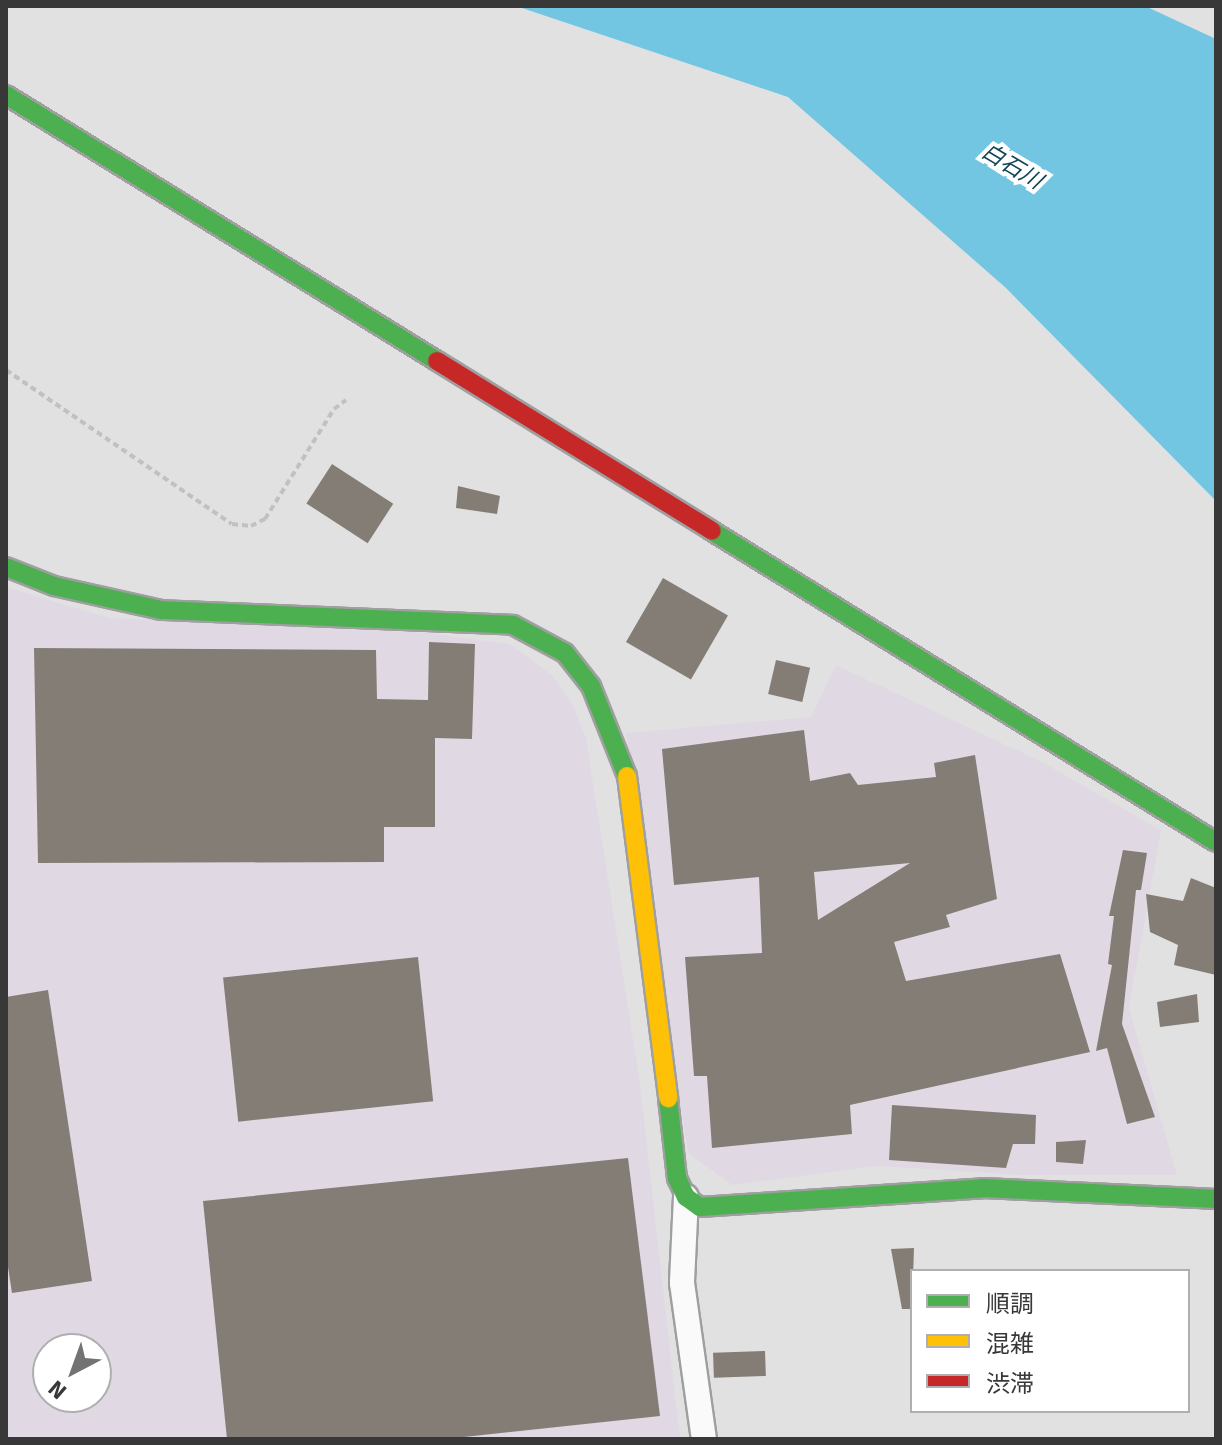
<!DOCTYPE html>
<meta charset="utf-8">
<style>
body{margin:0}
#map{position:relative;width:1222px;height:1445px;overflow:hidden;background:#e1e1e2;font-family:Signika,"Noto Sans JP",sans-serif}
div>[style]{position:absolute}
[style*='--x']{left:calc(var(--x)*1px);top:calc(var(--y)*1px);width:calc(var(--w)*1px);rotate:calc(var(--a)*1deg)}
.industrial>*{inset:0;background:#e0d9e4}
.water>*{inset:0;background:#72c6e1}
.building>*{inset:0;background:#847d75;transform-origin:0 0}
.path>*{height:4px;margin-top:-2px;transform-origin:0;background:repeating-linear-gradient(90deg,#c1c1c2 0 6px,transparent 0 10px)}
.roads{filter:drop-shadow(2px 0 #9f9fa0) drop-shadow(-2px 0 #9f9fa0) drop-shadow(0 2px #9f9fa0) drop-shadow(0 -2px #9f9fa0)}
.street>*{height:24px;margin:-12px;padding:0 12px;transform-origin:12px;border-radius:12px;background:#fafafb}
.fast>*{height:18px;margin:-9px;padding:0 9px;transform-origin:9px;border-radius:9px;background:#4caf50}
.slow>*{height:18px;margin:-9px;padding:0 9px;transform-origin:9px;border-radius:9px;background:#ffc107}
.jam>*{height:18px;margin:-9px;padding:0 9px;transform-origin:9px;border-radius:9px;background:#c62828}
span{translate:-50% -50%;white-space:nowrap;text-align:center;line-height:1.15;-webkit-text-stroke:8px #fff;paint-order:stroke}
.water-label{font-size:22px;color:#114555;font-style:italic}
.frame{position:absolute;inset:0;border:8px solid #383839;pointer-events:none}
.legend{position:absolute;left:910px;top:1269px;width:280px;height:144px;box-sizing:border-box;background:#fff;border:2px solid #afafb0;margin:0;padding:10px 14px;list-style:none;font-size:24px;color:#383839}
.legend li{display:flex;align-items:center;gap:16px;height:40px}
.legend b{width:40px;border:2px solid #afafb0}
.north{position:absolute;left:32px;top:1333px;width:80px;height:80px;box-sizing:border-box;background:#fff;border:2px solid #afafb0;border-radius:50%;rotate:221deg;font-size:22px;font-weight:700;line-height:32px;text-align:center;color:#383839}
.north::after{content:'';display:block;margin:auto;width:28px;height:36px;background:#737374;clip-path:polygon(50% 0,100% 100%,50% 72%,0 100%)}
</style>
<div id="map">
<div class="industrial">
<i style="clip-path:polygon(evenodd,6px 587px,109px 618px,428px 633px,510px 644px,552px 675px,572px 703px,586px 738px,640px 1083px,680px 1439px,6px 1439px,6px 587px,48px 1349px,96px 1349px,96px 1397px,48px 1397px,48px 1349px)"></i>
<i style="clip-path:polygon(836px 665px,1042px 762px,1161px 830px,1129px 1008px,1177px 1175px,1022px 1175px,879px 1166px,732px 1185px,688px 1153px,626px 733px,811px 717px)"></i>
</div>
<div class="water">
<i style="clip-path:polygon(516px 6px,1145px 6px,1216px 39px,1216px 501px,1006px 288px,788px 97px)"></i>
</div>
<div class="building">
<i style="left:332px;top:464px;width:73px;height:47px;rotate:33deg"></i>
<i style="clip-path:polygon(458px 486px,500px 496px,497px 514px,456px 508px)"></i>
<i style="left:663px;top:578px;width:75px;height:74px;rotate:30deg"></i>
<i style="clip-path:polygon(429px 642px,475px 644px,472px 739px,435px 738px,435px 827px,384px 827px,384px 862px,38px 863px,34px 648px,376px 650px,377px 699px,428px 700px)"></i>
<i style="left:776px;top:660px;width:35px;height:35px;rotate:13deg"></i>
<i style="clip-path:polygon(evenodd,804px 730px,810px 781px,850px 773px,858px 785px,936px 777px,934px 763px,975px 755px,997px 899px,946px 915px,950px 927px,894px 942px,906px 981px,1060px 954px,1090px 1052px,850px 1105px,852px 1134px,712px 1148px,707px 1076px,694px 1076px,685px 957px,762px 953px,759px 877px,674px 885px,662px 749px,804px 730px,910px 863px,818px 920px,814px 872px,910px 863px)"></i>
<i style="clip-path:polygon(1123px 850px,1147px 853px,1141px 890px,1136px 890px,1122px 1024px,1155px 1117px,1127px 1124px,1107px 1048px,1096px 1051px,1112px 965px,1108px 964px,1114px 916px,1109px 916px)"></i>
<i style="clip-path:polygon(1191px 878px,1216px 888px,1216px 975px,1174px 965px,1178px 945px,1150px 932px,1146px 894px,1183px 901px)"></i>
<i style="left:418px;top:957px;width:145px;height:196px;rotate:84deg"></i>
<i style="clip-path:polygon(48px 990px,92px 1281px,12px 1293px,6px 1254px,6px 997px)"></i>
<i style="clip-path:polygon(1197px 994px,1199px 1022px,1160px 1027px,1157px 1002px)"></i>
<i style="clip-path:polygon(892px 1105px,1036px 1115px,1035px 1144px,1013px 1144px,1006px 1168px,889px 1160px)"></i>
<i style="clip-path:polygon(1086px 1140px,1083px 1164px,1056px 1162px,1056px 1142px)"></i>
<i style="clip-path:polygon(628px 1158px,660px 1416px,446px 1439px,227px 1439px,203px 1201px)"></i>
<i style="clip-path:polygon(914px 1248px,912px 1309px,902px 1309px,891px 1249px)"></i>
<i style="left:765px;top:1351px;width:25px;height:52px;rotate:88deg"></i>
</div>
<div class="path">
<i style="--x:6;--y:370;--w:273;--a:34.3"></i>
<i style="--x:232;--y:524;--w:19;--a:6"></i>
<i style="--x:251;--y:526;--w:16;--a:-27"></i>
<i style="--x:265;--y:519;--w:130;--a:-57.9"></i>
<i style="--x:334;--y:409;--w:15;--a:-37"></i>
</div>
<div class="roads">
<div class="street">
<i style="--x:686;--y:1197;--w:86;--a:92.7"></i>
<i style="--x:682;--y:1283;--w:158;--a:82"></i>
</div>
<div class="fast">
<i style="--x:6;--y:95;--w:506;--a:31.68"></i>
<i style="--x:712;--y:531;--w:592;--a:31.68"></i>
<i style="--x:6;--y:567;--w:52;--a:21.6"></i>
<i style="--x:54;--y:586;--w:110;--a:12.6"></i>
<i style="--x:161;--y:610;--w:352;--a:2.4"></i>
<i style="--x:513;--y:625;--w:59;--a:28.3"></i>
<i style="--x:565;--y:653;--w:42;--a:51.8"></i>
<i style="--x:591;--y:686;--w:97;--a:68.2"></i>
<i style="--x:668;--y:1098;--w:81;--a:83.6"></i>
<i style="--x:677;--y:1178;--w:21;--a:65"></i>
<i style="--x:686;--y:1197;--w:17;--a:36"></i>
<i style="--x:700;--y:1207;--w:284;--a:-3.8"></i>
<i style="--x:983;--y:1188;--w:233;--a:2.7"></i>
</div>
<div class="slow">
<i style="--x:627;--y:776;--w:325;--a:82.7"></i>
</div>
<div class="jam">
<i style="--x:437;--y:361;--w:323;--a:31.7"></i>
</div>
</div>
<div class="water-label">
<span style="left:1012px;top:166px;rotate:31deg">白石川</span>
</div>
<div class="frame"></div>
<ul class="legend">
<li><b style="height:10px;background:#4caf50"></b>順調</li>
<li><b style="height:10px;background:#ffc107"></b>混雑</li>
<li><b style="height:10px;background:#c62828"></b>渋滞</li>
</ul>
<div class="north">N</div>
</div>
